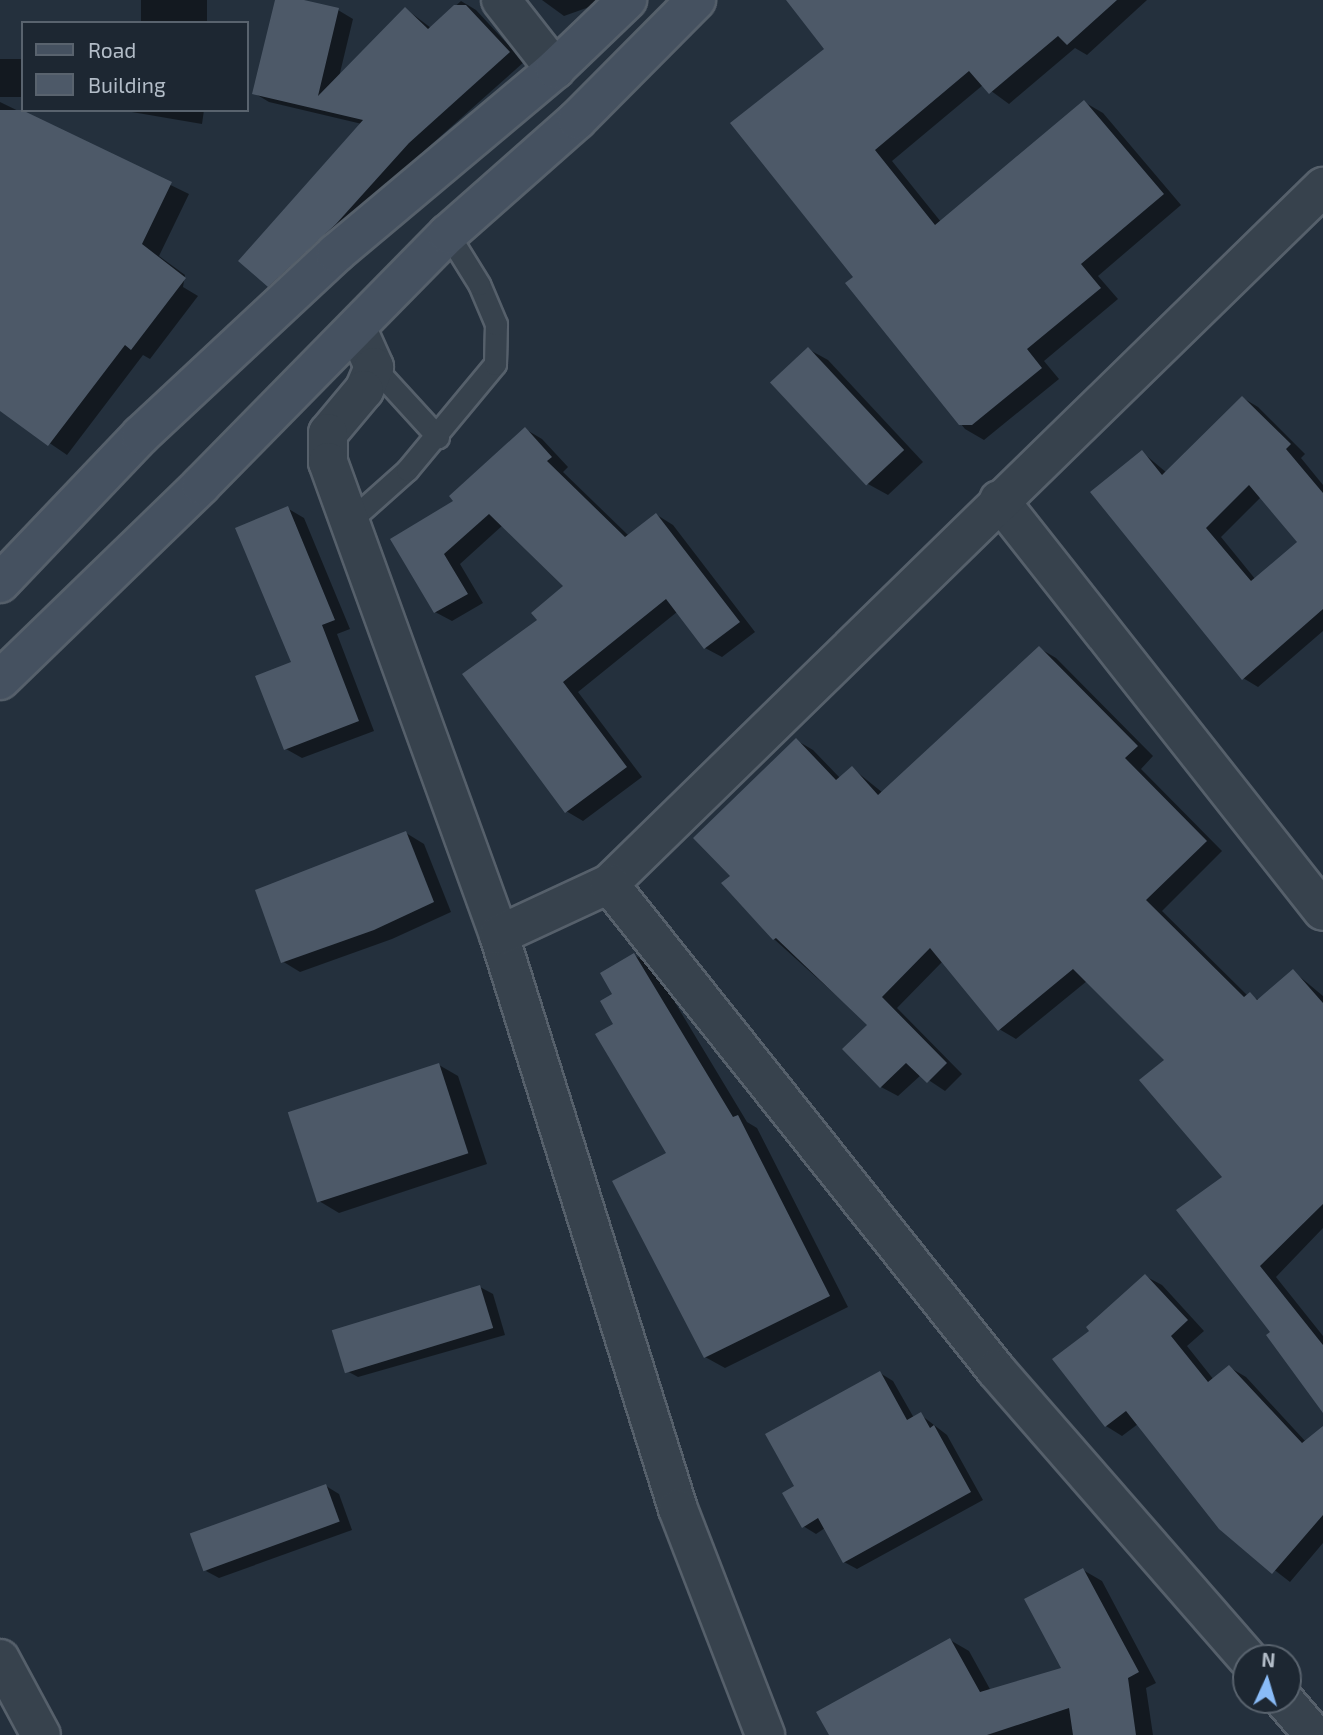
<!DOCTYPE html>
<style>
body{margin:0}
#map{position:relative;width:1323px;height:1735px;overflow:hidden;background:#24303d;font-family:"Exo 2",sans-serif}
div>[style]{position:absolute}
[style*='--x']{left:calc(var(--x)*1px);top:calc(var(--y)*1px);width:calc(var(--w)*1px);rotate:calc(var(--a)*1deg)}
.shadow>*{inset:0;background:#0007;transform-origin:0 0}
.building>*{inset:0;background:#4d5968;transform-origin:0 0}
.roads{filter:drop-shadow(2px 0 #56606b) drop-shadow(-2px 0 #56606b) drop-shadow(0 2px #56606b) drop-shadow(0 -2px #56606b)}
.service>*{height:21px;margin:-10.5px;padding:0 10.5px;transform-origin:10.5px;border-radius:10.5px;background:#37424d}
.minor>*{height:38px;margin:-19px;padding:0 19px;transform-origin:19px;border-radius:19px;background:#37424d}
.secondary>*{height:38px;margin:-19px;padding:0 19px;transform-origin:19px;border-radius:19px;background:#455160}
span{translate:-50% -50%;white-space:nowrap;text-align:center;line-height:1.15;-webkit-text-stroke:6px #1d2732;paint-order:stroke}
.legend{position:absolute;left:21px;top:21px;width:228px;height:91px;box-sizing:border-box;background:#1d2732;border:2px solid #59636e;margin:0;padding:9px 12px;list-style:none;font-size:21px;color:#b3bdc8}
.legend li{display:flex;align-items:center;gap:14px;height:35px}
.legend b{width:35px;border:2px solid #59636e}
.north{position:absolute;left:1232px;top:1644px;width:70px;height:70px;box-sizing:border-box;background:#1d2732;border:2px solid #59636e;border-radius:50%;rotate:4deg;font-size:19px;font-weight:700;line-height:28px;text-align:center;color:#b3bdc8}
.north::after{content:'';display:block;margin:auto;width:24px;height:32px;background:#89bbf7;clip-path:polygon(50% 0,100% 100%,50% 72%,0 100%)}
</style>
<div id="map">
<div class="shadow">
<i style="left:141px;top:0;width:66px;height:23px"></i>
<i style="clip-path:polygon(277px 0,338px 10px,353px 19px,339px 77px,406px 9px,431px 28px,461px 1px,476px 10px,524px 62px,424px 151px,351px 233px,284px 294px,269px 285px,362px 124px,269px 102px,254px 93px)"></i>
<i style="clip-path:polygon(542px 0,609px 0,564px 16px)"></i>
<i style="clip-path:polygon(788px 0,1147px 0,1087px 55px,1075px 48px,1009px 104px,983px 85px,892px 161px,941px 222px,1084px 102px,1103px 113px,1181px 205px,1098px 276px,1118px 299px,1044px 361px,1059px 379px,984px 440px,965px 429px,847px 283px,856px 277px,827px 50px)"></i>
<i style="left:0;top:59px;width:23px;height:38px"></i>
<i style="clip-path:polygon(0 102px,189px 194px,159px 256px,185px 275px,183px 287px,198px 296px,150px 359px,143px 355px,67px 455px,0 409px)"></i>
<i style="clip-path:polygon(120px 110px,204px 110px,202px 124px)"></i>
<i style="clip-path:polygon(808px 349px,828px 360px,923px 462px,888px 495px,868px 484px,773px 382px)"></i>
<i style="clip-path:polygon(evenodd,1243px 398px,1258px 407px,1305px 454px,1301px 458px,1323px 485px,1323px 631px,1258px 687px,1243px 678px,1142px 452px,1167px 473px,1243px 398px,1261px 497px,1299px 542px,1256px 580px,1221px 537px,1261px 497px)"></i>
<i style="clip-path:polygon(525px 429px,542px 439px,568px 467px,563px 472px,629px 536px,657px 515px,673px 525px,755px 632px,722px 657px,705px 648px,677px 612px,578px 692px,642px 777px,583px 821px,566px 811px,539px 620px,566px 586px,503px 525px,460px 564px,483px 603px,452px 621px,435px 612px,392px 539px,456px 502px)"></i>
<i style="clip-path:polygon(287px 508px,304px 518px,350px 629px,337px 634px,374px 731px,302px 758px,286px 749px,293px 663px)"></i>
<i style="clip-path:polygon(1039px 648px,1056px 658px,1153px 756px,1141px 769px,1222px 851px,1162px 911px,1248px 996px,1260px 1000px,1293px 971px,1323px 996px,1323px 1228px,1276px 1277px,1323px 1336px,1323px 1410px,1272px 1332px,1224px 1178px,1166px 1060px,1087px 981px,1016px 1039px,999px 1029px,943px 961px,897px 1008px,962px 1074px,945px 1091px,921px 1075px,898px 1096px,881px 1087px,869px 1025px,774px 939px,732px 876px,796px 740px,813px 750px,840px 778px,852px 768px,883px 793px)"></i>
<i style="clip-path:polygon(406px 833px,424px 844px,451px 912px,392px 939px,300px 972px,282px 961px)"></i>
<i style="clip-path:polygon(634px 955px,653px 966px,747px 1122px,757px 1128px,848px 1307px,725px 1368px,705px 1357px,668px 1153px,616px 1024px)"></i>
<i style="clip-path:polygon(439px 1065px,458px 1076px,487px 1164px,339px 1213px,319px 1201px)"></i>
<i style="clip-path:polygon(1145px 1276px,1162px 1285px,1204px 1331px,1187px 1346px,1214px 1380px,1229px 1367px,1246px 1377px,1306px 1442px,1323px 1428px,1323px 1543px,1290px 1582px,1220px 1528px,1138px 1424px,1122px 1436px,1106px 1426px,1092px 1331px)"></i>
<i style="clip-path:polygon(480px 1287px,493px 1294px,505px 1335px,358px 1377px,345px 1370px)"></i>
<i style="clip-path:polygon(880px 1373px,893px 1381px,914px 1418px,921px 1415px,947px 1435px,983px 1500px,857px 1569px,844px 1562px,825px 1528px,816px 1534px,803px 1526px,796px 1487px)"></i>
<i style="clip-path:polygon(326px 1486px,339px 1494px,352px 1530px,219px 1578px,206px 1571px)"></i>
<i style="clip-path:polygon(1083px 1570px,1102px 1581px,1156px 1683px,1146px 1688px,1153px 1735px,831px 1735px,950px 1640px,969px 1651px,991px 1691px,1064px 1669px)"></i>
</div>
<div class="building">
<i style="clip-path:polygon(275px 0,304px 0,339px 8px,318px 96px,405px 7px,428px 29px,454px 5px,466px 5px,510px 52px,409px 143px,336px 224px,268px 287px,238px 261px,363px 120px,252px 94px)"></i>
<i style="clip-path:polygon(786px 0,1117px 0,1067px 45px,1058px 36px,989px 94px,969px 71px,875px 150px,935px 225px,1084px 100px,1164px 194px,1081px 264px,1101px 288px,1027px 349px,1042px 368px,972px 425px,959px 425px,845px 283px,853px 277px,730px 123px,824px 49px)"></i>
<i style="clip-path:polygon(0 110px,22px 110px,172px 182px,142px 244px,186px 278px,131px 350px,125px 345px,48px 446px,0 411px)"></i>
<i style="left:808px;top:347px;width:141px;height:52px;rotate:47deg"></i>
<i style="clip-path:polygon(evenodd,1242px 396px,1291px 444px,1286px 449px,1323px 493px,1323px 609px,1242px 680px,1090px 492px,1142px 450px,1162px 475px,1242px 396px,1249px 485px,1297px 542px,1251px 581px,1206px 528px,1249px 485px)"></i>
<i style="clip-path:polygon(525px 427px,552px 457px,547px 461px,625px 537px,656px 513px,740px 622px,704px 649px,666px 599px,563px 682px,627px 767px,565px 813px,462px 674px,537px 620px,531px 613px,563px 586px,489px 514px,444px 554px,468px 594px,434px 613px,390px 539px,453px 501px,449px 496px)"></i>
<i style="clip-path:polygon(288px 506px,335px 620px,322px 625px,359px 721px,284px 750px,255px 676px,291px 662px,235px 528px)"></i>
<i style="clip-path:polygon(1039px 646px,1138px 746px,1125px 758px,1207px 841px,1146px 900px,1244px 997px,1250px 992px,1257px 1000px,1293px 969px,1323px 1003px,1323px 1204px,1260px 1266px,1323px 1345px,1323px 1413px,1266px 1335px,1270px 1332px,1176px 1210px,1222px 1177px,1139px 1080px,1164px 1060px,1073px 969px,998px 1031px,930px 948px,882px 997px,947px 1063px,927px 1083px,906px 1063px,880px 1088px,842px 1049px,867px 1025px,776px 938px,773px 940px,721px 883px,730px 876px,693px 838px,796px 738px,836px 780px,852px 766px,878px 795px)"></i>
<i style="clip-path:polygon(406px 831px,434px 902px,374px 930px,281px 963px,255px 890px)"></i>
<i style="clip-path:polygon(634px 953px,733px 1117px,738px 1115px,830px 1296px,704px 1358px,612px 1181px,666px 1153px,595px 1034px,613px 1024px,600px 1001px,612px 994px,600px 973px)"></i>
<i style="left:439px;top:1063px;width:95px;height:159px;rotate:72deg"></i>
<i style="clip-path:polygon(1145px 1274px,1188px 1320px,1171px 1336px,1208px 1382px,1229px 1365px,1302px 1443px,1323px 1426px,1323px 1515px,1272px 1574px,1219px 1529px,1126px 1411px,1105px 1427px,1052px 1359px,1089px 1331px,1086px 1327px)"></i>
<i style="left:480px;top:1285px;width:45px;height:155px;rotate:73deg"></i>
<i style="clip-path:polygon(880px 1371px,907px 1420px,921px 1412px,930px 1428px,934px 1425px,971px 1492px,843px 1563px,818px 1518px,802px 1528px,782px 1493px,794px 1486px,765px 1434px)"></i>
<i style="left:326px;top:1484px;width:40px;height:145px;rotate:70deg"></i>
<i style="clip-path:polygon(1083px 1568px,1139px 1672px,1128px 1678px,1136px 1735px,1073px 1735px,1069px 1708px,987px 1735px,829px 1735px,816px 1712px,950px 1638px,980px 1692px,1061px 1668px,1024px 1599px)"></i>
</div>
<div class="roads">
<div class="service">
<i style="--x:374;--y:367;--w:95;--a:47.6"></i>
<i style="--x:352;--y:519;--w:74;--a:-41.7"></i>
<i style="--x:407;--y:470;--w:138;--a:-50.3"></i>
<i style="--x:495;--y:364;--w:40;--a:-88.6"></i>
<i style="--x:496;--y:324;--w:43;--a:-113"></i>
<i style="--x:479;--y:284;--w:59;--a:-121.8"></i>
</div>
<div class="minor">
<i style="--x:501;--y:0;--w:88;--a:52"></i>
<i style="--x:357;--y:329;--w:42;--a:65.9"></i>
<i style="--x:374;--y:367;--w:25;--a:113"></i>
<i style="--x:364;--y:390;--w:56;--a:129.9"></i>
<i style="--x:328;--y:433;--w:29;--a:90"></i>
<i style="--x:328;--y:462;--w:503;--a:70.12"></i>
<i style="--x:499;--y:935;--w:601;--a:72.68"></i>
<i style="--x:678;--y:1509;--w:242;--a:68.9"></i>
<i style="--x:999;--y:500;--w:523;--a:51.75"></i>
<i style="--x:609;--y:884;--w:998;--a:-44.31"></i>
<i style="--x:499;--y:935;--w:121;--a:-24.9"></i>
<i style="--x:609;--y:884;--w:621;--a:51.47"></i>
<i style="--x:996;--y:1370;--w:382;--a:48.9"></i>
<i style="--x:0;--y:1659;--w:86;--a:61.7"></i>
<i style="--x:1284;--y:1700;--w:46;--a:49.4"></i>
</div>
<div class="secondary">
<i style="--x:0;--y:583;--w:204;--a:-46.4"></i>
<i style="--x:141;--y:435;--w:267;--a:-43"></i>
<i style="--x:336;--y:253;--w:286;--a:-40"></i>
<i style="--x:555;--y:69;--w:100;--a:-43.8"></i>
<i style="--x:0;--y:680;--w:280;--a:-44.1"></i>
<i style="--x:201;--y:485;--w:352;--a:-45.5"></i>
<i style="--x:448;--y:234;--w:172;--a:-41.5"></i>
<i style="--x:577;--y:120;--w:169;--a:-45.2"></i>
</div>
</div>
<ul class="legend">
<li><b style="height:9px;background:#455160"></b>Road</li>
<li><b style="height:19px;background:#4d5968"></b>Building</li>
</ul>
<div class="north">N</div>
</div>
